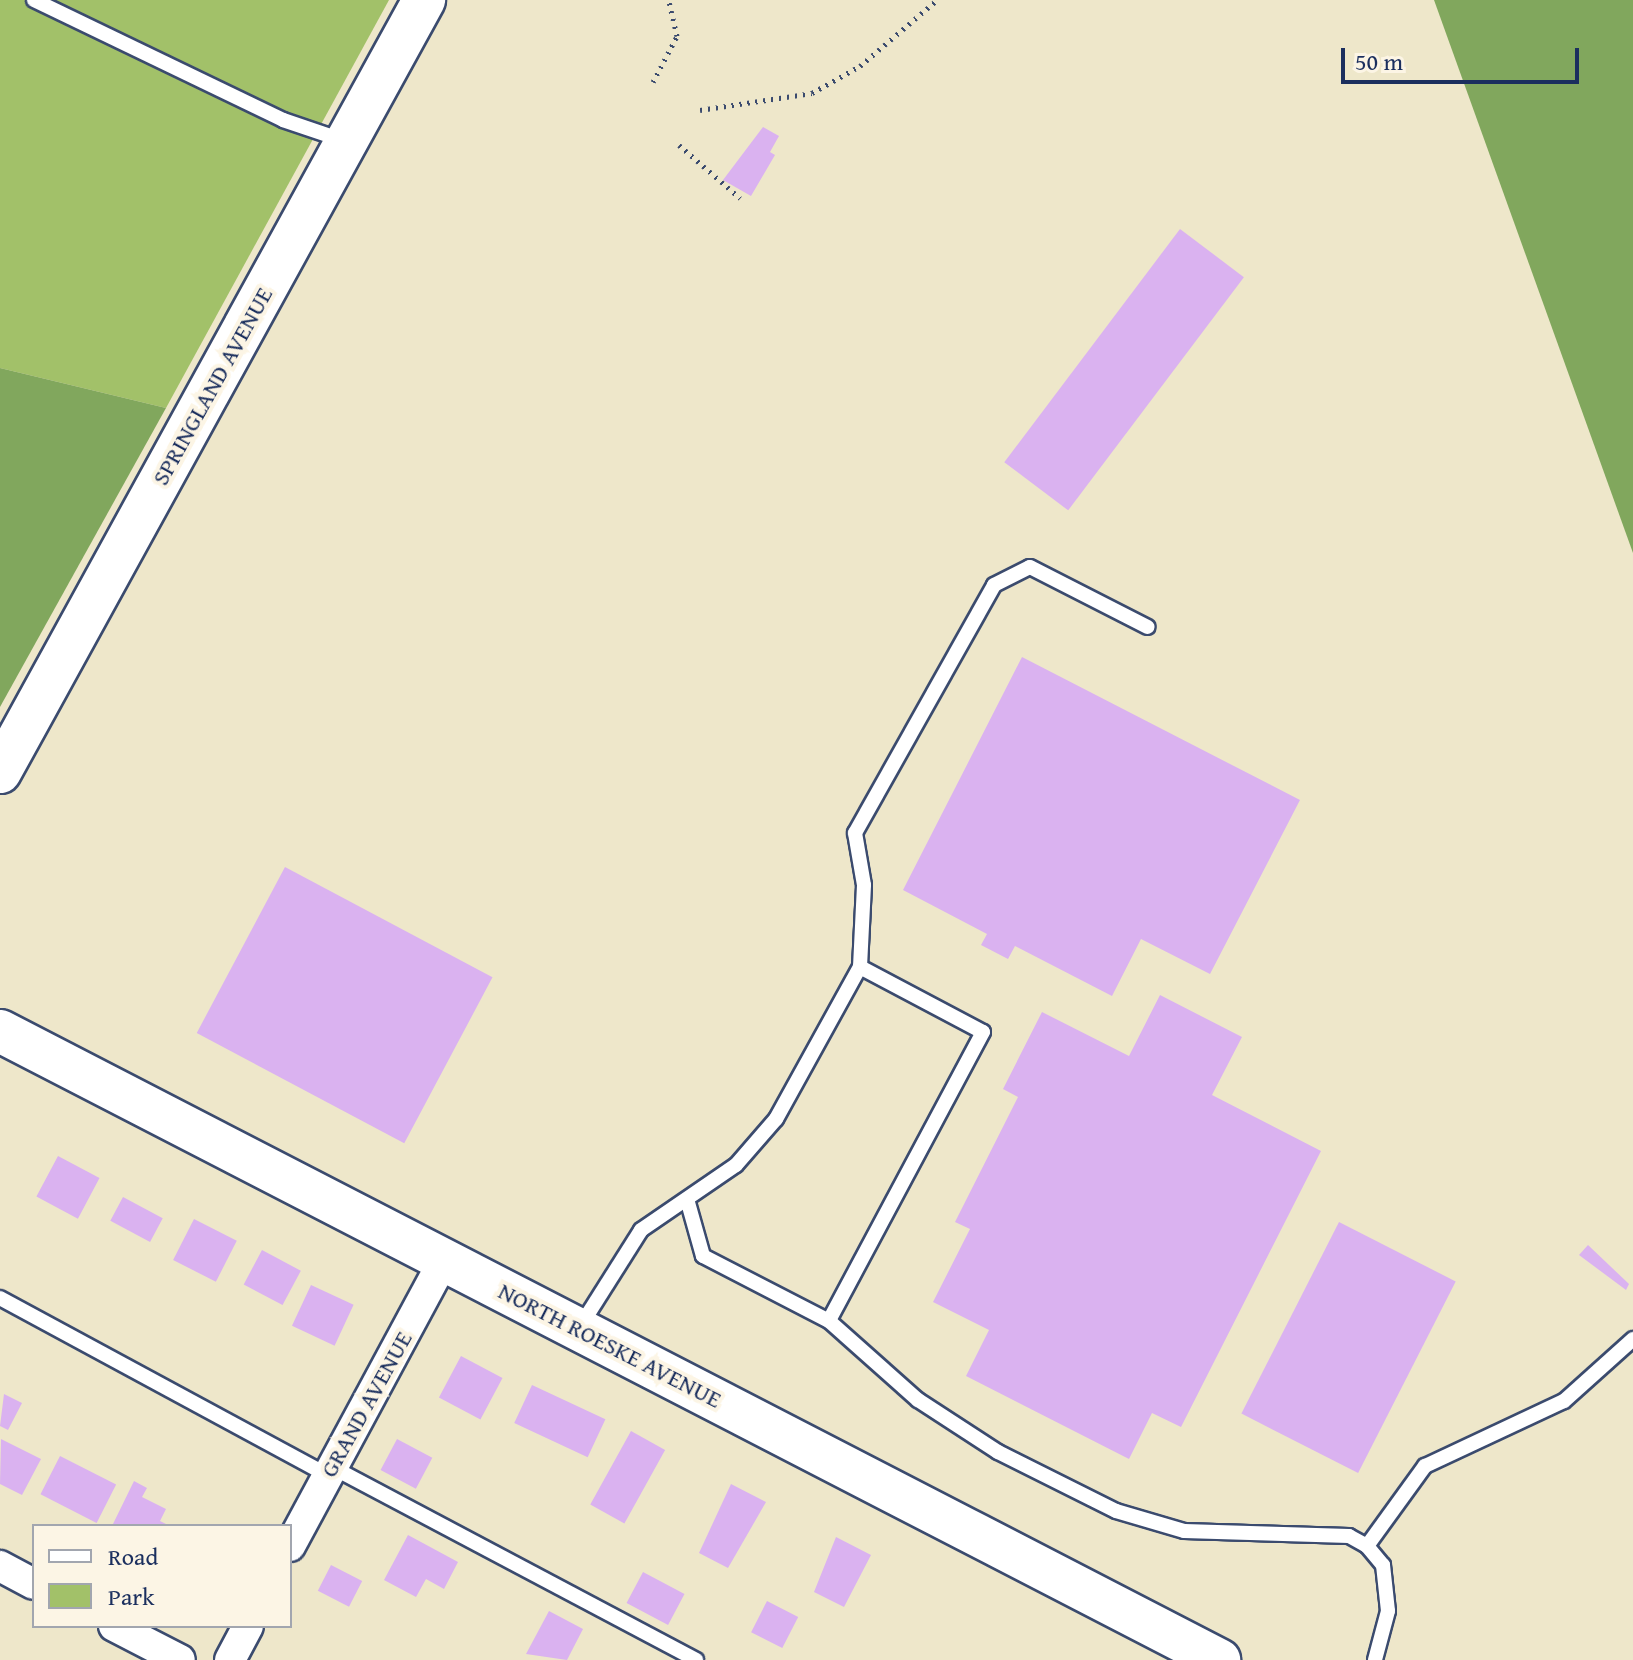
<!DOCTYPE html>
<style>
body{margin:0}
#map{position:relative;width:1633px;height:1660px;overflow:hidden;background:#eee7ca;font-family:"Gentium Book Plus",serif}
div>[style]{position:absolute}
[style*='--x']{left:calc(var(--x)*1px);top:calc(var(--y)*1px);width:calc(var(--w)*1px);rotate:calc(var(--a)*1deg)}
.green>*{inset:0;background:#a2c169}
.forest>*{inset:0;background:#81a75d}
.building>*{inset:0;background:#dab2f0;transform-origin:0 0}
.path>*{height:5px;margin-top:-2.5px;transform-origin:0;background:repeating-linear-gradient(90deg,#3b4b6e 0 2px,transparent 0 8px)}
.roads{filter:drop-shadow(2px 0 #3b4b6e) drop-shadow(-2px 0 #3b4b6e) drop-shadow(0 2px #3b4b6e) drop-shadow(0 -2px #3b4b6e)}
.lane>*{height:14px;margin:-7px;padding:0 7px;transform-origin:7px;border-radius:7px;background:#fff}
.street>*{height:30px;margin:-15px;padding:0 15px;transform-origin:15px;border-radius:15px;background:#fff}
.secondary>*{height:42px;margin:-21px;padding:0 21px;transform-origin:21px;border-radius:21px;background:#fff}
span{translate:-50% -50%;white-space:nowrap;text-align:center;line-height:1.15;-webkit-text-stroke:8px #fcf5e5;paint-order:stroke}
.street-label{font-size:24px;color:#1b2f5e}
.legend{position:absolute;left:32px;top:1524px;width:260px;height:104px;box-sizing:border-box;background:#fcf5e5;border:2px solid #a2a6af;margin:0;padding:10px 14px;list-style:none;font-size:24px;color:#1b2f5e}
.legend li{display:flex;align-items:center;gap:16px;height:40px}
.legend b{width:40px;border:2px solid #a2a6af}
.scale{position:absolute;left:1341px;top:48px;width:238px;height:36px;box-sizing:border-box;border:4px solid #1b2f5e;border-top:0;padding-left:10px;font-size:24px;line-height:28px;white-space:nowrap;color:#1b2f5e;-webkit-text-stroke:6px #fcf5e5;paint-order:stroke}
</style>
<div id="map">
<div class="green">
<i style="clip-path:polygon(0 0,389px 0,166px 408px,0 368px)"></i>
</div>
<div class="forest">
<i style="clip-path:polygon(1434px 0,1633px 0,1633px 553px)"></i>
<i style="clip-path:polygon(0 368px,166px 408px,0 707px)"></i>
</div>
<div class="building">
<i style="clip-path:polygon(763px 127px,779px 136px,770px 152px,775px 155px,751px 196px,723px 180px)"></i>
<i style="left:1180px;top:229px;width:80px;height:292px;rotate:37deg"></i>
<i style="clip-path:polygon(1022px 657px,1300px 800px,1210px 974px,1141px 939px,1112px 996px,1015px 946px,1008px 959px,981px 945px,987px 934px,903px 890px)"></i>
<i style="left:285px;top:867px;width:235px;height:188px;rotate:28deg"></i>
<i style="clip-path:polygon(1160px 995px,1242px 1037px,1212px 1095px,1321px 1151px,1181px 1427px,1152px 1413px,1129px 1459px,966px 1376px,989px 1330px,933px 1302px,970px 1229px,955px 1222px,1018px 1097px,1003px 1089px,1042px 1012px,1129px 1056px)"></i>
<i style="left:58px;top:1156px;width:47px;height:46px;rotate:28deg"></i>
<i style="left:123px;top:1197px;width:45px;height:27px;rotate:28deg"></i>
<i style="left:194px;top:1219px;width:48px;height:46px;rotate:27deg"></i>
<i style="left:1339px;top:1222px;width:131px;height:215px;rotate:27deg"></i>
<i style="clip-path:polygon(1588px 1245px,1629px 1284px,1626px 1290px,1579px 1255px)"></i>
<i style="left:262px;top:1250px;width:44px;height:39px;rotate:28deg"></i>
<i style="left:311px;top:1285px;width:47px;height:45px;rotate:25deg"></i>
<i style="left:461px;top:1356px;width:47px;height:47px;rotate:28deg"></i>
<i style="left:532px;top:1385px;width:81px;height:42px;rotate:25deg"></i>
<i style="clip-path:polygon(4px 1394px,22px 1403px,8px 1430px,0 1426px)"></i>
<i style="left:631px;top:1431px;width:39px;height:84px;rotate:29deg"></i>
<i style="clip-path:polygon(1px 1439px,41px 1459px,22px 1495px,0 1484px)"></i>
<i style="left:397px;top:1439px;width:40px;height:35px;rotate:28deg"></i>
<i style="left:60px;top:1456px;width:63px;height:43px;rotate:27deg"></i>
<i style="clip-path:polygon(134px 1481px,147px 1488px,142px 1497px,166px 1509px,160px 1521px,170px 1526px,112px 1526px)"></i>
<i style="clip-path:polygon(731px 1484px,766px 1502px,728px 1568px,699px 1553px)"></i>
<i style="clip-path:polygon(408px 1535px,458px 1562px,444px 1589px,426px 1579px,416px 1597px,384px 1580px)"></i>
<i style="clip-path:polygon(836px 1537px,871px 1555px,844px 1607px,814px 1592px)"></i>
<i style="left:331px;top:1565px;width:35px;height:29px;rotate:27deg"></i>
<i style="left:643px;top:1572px;width:47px;height:35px;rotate:28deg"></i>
<i style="left:767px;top:1601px;width:35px;height:35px;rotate:27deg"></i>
<i style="clip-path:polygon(549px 1611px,583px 1629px,567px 1660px,526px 1654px)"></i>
</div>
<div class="path">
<i style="--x:653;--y:82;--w:52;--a:-62.4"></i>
<i style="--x:677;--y:36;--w:37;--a:-103"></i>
<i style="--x:700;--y:110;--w:113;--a:-8.6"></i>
<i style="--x:812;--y:93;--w:55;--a:-29.4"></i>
<i style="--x:860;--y:66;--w:101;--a:-40.6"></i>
<i style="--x:679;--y:145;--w:81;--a:41"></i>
</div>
<div class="roads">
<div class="lane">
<i style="--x:34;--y:0;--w:276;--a:25.7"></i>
<i style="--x:283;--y:120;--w:62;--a:18.7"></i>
<i style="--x:860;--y:967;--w:82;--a:-87.2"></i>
<i style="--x:864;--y:885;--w:53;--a:-99.8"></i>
<i style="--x:855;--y:833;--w:284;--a:-60.7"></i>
<i style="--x:994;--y:585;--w:40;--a:-26.6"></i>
<i style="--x:1030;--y:567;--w:132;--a:27"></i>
<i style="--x:0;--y:1298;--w:372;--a:28.4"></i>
<i style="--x:829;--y:1321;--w:119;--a:41.6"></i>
<i style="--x:918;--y:1400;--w:95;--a:33"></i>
<i style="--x:998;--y:1452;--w:132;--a:26.6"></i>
<i style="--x:1116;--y:1511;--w:71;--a:16.4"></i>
<i style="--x:1184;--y:1531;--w:165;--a:1.7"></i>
<i style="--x:1349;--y:1536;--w:21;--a:29"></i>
<i style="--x:1367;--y:1546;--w:25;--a:50"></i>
<i style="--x:1383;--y:1565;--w:46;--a:83.8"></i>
<i style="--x:1388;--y:1611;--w:51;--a:104.9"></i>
<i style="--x:581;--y:1325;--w:112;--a:-57.7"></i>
<i style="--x:641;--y:1230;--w:115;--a:-34.4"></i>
<i style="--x:736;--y:1165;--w:61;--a:-49"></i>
<i style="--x:776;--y:1119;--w:174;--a:-61.1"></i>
<i style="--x:860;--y:967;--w:139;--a:27.9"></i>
<i style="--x:983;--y:1032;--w:327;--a:118.1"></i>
<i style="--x:829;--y:1321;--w:142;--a:-152.7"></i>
<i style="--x:703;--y:1256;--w:59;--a:-105.7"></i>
<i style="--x:332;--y:1467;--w:412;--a:27.9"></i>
<i style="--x:1367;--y:1546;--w:99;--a:-54.1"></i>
<i style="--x:1425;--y:1466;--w:153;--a:-25.1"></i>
<i style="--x:1564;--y:1401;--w:93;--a:-41.9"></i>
</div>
<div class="street">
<i style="--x:290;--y:1546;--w:323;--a:-61.7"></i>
<i style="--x:0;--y:1566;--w:38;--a:28"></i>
<i style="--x:114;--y:1626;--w:74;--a:27.3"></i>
<i style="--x:230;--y:1660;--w:38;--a:-62"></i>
</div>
<div class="secondary">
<i style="--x:0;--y:772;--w:881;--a:-61.22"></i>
<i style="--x:0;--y:1031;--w:1372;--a:27.29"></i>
</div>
</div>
<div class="street-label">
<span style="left:212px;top:386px;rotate:-61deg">SPRINGLAND AVENUE</span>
<span style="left:610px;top:1345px;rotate:27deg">NORTH ROESKE AVENUE</span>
<span style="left:366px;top:1404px;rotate:-61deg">GRAND AVENUE</span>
</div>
<ul class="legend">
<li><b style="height:10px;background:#fff"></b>Road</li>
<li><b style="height:22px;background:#a2c169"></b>Park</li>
</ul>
<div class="scale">50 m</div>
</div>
